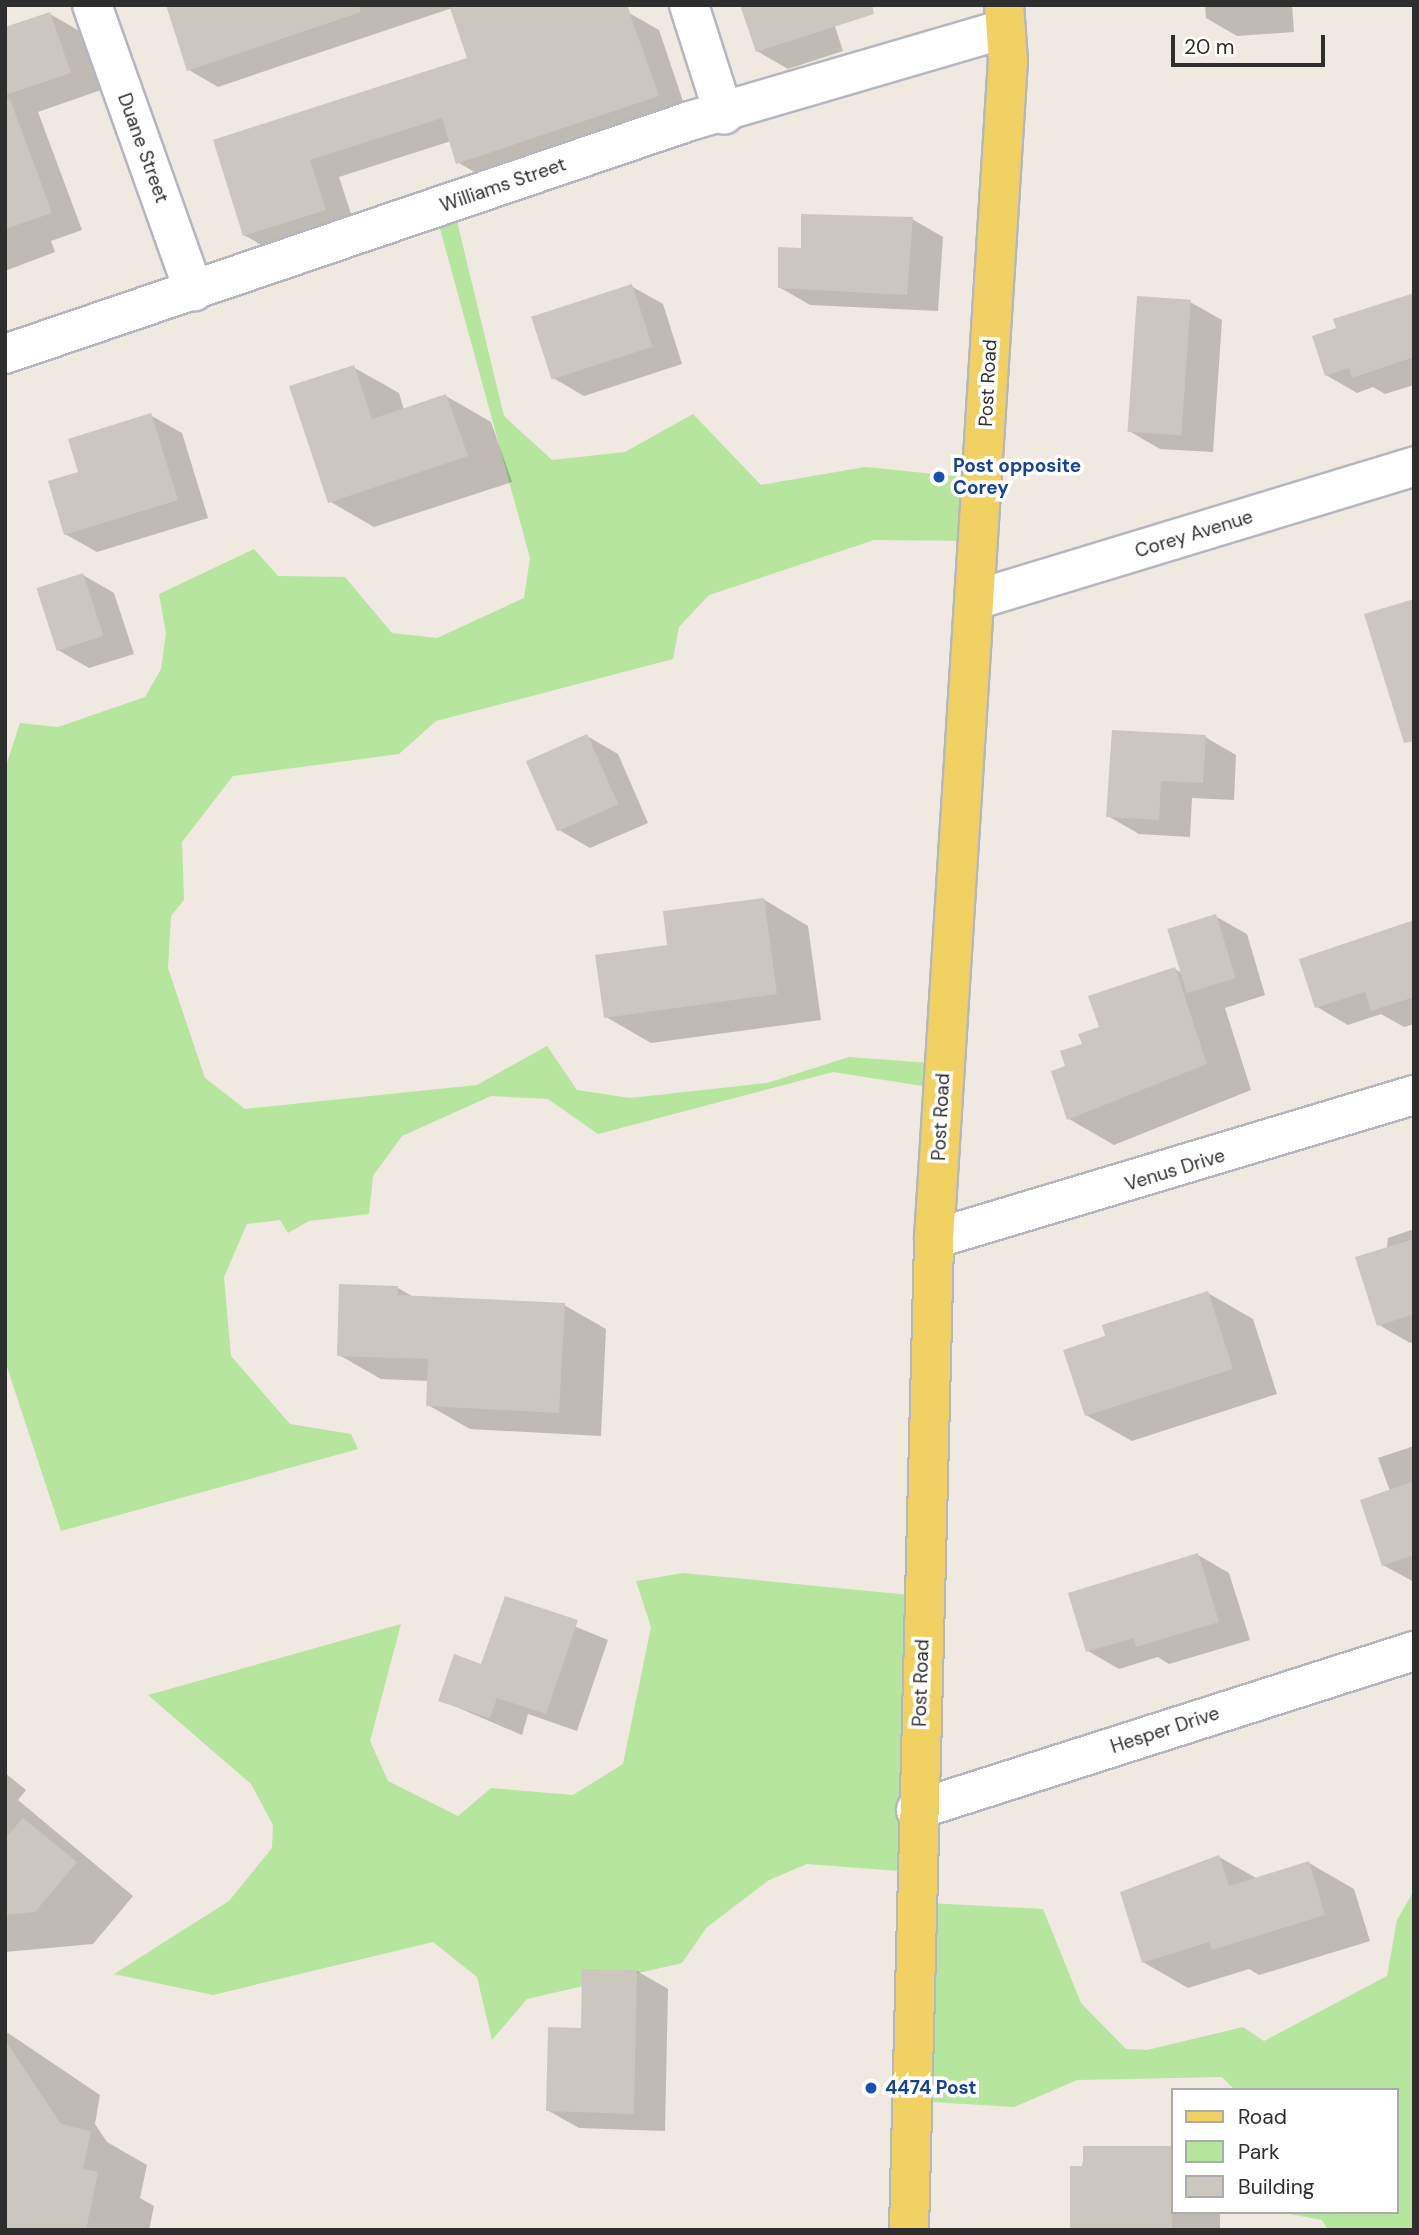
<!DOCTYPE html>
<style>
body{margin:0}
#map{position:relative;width:1419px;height:2235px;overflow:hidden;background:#efe9e1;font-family:"DM Sans",sans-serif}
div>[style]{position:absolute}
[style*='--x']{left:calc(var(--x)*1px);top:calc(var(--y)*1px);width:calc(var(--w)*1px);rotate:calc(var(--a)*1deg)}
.green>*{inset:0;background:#b6e59e}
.shadow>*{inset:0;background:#0003}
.building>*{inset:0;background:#cbc7bf;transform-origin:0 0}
.roads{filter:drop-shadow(2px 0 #b4b7c1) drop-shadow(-2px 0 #b4b7c1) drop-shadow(0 2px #b4b7c1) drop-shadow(0 -2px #b4b7c1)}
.street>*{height:38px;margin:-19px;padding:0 19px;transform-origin:19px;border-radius:19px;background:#fff}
.primary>*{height:38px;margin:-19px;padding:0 19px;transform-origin:19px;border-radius:19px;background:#f2d163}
.dots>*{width:19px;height:19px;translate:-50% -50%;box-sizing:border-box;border:4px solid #fff;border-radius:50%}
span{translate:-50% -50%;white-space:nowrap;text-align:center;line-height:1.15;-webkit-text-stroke:7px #fff;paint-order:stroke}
.street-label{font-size:19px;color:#2e2e2e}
.transit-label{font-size:19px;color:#164399;font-weight:700}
.left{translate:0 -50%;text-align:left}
.frame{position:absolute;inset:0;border:7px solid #2e2e2e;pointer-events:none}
.legend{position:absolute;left:1171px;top:2088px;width:228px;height:126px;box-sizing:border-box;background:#fff;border:2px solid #ababab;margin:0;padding:9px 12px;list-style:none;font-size:21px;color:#2e2e2e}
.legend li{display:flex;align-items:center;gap:14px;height:35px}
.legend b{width:35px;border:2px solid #ababab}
.scale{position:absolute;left:1171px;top:35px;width:154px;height:32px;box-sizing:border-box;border:4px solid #2e2e2e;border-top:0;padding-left:9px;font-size:21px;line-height:24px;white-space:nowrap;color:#2e2e2e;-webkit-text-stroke:5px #fff;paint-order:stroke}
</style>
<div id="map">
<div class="green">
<i style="clip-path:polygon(455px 213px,504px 416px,552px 460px,625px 452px,693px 414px,761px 485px,865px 467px,985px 479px,981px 541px,874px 540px,709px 595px,679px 627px,673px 659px,436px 721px,399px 754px,233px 776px,182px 842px,184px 900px,171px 916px,168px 968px,205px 1078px,245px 1109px,477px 1085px,547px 1046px,577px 1090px,630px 1098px,767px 1083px,849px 1057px,943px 1064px,929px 1087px,833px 1072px,598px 1134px,548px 1099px,491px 1096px,402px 1136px,373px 1176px,369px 1214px,309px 1221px,288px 1233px,280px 1220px,247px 1224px,224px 1277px,231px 1356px,290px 1424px,351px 1434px,358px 1449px,61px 1531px,5px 1361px,5px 769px,20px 723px,58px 727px,145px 697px,161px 669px,166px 633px,159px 594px,254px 549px,278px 576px,345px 577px,392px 633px,437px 638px,524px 598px,530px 558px,436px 214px)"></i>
<i style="clip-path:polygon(683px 1573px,910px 1595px,912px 1872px,807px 1864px,769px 1880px,706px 1928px,682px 1963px,527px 1999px,492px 2040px,477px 1977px,433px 1942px,213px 1995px,114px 1974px,229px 1901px,272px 1848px,273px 1825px,251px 1784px,148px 1695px,401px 1624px,370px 1741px,388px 1781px,458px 1816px,491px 1788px,573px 1795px,623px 1764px,651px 1627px,636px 1581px)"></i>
<i style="clip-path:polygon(1414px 1874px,1414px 2230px,1328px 2230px,1322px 2220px,1279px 2212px,1396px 2212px,1396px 2090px,1235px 2090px,1222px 2077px,1077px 2080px,1014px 2107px,917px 2101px,928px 1903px,1043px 1909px,1081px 2003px,1126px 2049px,1147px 2050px,1243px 2027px,1264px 2041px,1387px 1976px,1397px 1920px,1412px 1894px)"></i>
</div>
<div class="shadow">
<i style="clip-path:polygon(168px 5px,533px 5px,629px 13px,659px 30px,687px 113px,487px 179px,457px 162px,451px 141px,339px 177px,355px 226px,274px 252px,244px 235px,215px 141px,470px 60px,452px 8px,218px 87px,189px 70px)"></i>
<i style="clip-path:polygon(828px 5px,843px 51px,788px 69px,757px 51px)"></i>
<i style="clip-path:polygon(1205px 5px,1292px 5px,1294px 32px,1237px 36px,1206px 18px)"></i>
<i style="clip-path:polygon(50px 14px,81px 32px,101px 90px,38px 112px,82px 230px,51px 241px,55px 252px,5px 271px,5px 29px)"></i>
<i style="clip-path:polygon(912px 219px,943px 237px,938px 311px,810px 305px,779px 287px,803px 249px)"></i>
<i style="clip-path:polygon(631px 286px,663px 304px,682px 364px,584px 396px,553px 378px)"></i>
<i style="clip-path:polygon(1414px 296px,1414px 385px,1385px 394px,1373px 387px,1357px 393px,1326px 375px,1338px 329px)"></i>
<i style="clip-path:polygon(1190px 302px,1222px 320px,1213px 452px,1160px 449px,1129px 431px)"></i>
<i style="clip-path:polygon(353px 367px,399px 393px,404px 410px,446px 396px,491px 422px,512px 482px,374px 527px,329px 501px)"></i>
<i style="clip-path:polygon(150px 415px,182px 433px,208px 518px,97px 552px,65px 534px)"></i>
<i style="clip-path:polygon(83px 575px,114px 593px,134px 654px,89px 668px,58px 650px)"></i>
<i style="clip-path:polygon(587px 736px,618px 754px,648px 823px,590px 848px,559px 830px)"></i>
<i style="clip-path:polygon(1205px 737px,1236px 755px,1234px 800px,1192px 798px,1190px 837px,1139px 834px,1108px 816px)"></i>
<i style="clip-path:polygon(763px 899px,808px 926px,821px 1020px,651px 1043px,606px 1017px)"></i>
<i style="clip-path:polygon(1215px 916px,1247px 934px,1265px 995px,1225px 1008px,1251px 1090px,1114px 1145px,1069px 1119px,1067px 1068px,1101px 1028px,1175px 969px,1182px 973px)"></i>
<i style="clip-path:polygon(1414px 922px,1414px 1024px,1404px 1027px,1381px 1014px,1348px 1025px,1317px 1007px)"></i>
<i style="clip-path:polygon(1414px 1229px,1414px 1342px,1410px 1343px,1379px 1325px,1388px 1238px)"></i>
<i style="clip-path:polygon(398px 1288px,415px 1298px,564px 1305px,606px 1329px,601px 1436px,470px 1429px,428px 1405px,429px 1381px,381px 1379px,339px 1355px)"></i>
<i style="clip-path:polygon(1208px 1293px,1253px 1319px,1277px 1394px,1132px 1441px,1086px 1415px,1107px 1337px)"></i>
<i style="clip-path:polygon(1414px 1446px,1414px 1582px,1383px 1565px,1390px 1491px,1378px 1458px)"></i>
<i style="clip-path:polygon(1198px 1555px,1229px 1573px,1250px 1640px,1169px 1664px,1158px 1657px,1119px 1669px,1088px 1651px)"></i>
<i style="clip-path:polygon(506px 1598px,608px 1640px,577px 1731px,528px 1714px,522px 1735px,440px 1700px,482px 1666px)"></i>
<i style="clip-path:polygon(5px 1773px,26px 1790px,18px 1800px,133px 1896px,93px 1944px,5px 1952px)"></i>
<i style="clip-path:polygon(1219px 1857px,1258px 1879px,1309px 1863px,1354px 1889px,1370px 1941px,1259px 1975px,1249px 1969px,1188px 1988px,1143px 1962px)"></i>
<i style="clip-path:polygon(637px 1971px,668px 1989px,665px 2131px,579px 2128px,547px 2110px,583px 2029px)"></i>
<i style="clip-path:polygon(5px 2031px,100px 2095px,95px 2124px,107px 2142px,147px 2165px,140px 2198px,154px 2206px,149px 2230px,5px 2230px)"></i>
<i style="clip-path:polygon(1172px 2147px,1172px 2212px,1220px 2212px,1220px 2230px,1072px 2230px,1085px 2148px)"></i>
</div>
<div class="building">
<i style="clip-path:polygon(166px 5px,359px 5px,361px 12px,187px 71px)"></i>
<i style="clip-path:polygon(449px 5px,627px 5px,659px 96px,456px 164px,442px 118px,310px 160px,326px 210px,243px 236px,213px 140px,467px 58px)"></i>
<i style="clip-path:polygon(740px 5px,872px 5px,874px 14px,756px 52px)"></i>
<i style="clip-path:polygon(50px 12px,71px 73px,5px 95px,5px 27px)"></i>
<i style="clip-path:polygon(10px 99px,52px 213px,5px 229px,5px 100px)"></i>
<i style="clip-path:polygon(801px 214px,913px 217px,907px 295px,778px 288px,778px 247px,801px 248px)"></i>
<i style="left:632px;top:284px;width:66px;height:106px;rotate:72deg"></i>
<i style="clip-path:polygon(1414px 293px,1414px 357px,1352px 378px,1349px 368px,1325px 376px,1312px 336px,1336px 328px,1333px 319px)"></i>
<i style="left:1137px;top:296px;width:54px;height:136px;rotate:4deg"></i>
<i style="clip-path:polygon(354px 365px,372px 419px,446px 394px,468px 456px,328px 503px,289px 386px)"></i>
<i style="clip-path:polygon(151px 413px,178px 500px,64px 535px,48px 481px,78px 472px,68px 439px)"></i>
<i style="left:83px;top:573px;width:66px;height:49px;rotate:72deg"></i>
<i style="clip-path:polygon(1414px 599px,1414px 741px,1404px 743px,1364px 614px)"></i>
<i style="clip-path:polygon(1112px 730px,1206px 735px,1203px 783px,1161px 781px,1159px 820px,1106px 817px)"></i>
<i style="left:587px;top:734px;width:77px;height:67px;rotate:66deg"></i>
<i style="clip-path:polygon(764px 898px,777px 994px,604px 1018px,595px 955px,667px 945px,663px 911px)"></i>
<i style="left:1216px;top:914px;width:67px;height:51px;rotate:73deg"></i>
<i style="clip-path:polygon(1414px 920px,1414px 997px,1371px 1011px,1365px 992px,1315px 1008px,1299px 959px)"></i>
<i style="clip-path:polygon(1175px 967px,1207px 1064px,1067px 1120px,1051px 1071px,1065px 1066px,1060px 1051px,1082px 1044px,1078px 1034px,1099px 1027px,1088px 996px)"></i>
<i style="clip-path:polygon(1414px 1239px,1414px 1314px,1377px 1326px,1355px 1257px)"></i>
<i style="clip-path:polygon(339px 1284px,398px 1286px,398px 1295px,565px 1303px,559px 1413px,426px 1406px,428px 1359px,337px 1356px)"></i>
<i style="clip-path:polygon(1208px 1291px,1233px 1369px,1085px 1416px,1063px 1350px,1105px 1336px,1102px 1325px)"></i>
<i style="clip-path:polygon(1414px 1481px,1414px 1555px,1382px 1566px,1360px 1500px)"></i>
<i style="clip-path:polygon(1198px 1553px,1219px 1622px,1136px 1647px,1134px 1638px,1086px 1652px,1068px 1593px)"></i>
<i style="clip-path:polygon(505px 1596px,578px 1620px,546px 1714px,497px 1698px,490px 1718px,438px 1701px,454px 1654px,481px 1664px)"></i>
<i style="clip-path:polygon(23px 1818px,77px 1862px,35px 1912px,5px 1915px,5px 1838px)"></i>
<i style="clip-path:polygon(1219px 1855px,1229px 1886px,1309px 1861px,1325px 1915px,1212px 1950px,1209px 1942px,1142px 1963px,1120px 1892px)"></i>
<i style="clip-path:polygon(582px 1969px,637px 1970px,634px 2114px,546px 2111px,548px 2027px,581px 2028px)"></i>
<i style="clip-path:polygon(5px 2040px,61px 2124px,91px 2131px,83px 2169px,98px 2172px,86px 2230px,5px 2230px)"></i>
<i style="clip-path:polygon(1083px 2146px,1172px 2146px,1172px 2230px,1070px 2230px,1070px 2166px,1083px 2166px)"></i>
</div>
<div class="roads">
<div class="street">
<i style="--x:92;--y:5;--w:304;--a:70.4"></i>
<i style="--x:689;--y:5;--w:115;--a:72.3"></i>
<i style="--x:5;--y:354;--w:724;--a:-18.79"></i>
<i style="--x:690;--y:121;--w:328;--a:-16.3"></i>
<i style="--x:975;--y:600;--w:459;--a:-16.9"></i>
<i style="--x:934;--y:1239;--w:501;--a:-16.7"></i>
<i style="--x:916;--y:1810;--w:523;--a:-17.71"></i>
</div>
<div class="primary">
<i style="--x:909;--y:2230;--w:991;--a:-88.55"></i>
<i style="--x:934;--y:1239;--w:1180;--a:-86.41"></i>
<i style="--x:1008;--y:61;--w:56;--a:-94.1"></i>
</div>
</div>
<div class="dots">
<i style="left:939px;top:477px;background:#1a4fb4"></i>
<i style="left:871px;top:2088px;background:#1a4fb4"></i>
</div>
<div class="street-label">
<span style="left:143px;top:148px;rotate:70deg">Duane Street</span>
<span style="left:503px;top:185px;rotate:-19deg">Williams Street</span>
<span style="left:988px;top:383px;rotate:-87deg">Post Road</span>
<span style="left:1194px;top:534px;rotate:-17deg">Corey Avenue</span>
<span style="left:941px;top:1117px;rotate:-87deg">Post Road</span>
<span style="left:1175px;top:1170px;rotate:-17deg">Venus Drive</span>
<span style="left:921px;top:1683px;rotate:-88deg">Post Road</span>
<span style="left:1165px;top:1730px;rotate:-18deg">Hesper Drive</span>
</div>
<div class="transit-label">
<span class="left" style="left:953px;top:477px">Post opposite<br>Corey</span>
<span class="left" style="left:885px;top:2088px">4474 Post</span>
</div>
<div class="frame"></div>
<ul class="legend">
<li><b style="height:9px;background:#f2d163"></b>Road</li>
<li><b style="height:19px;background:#b6e59e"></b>Park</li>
<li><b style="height:19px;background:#cbc7bf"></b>Building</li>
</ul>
<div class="scale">20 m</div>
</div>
